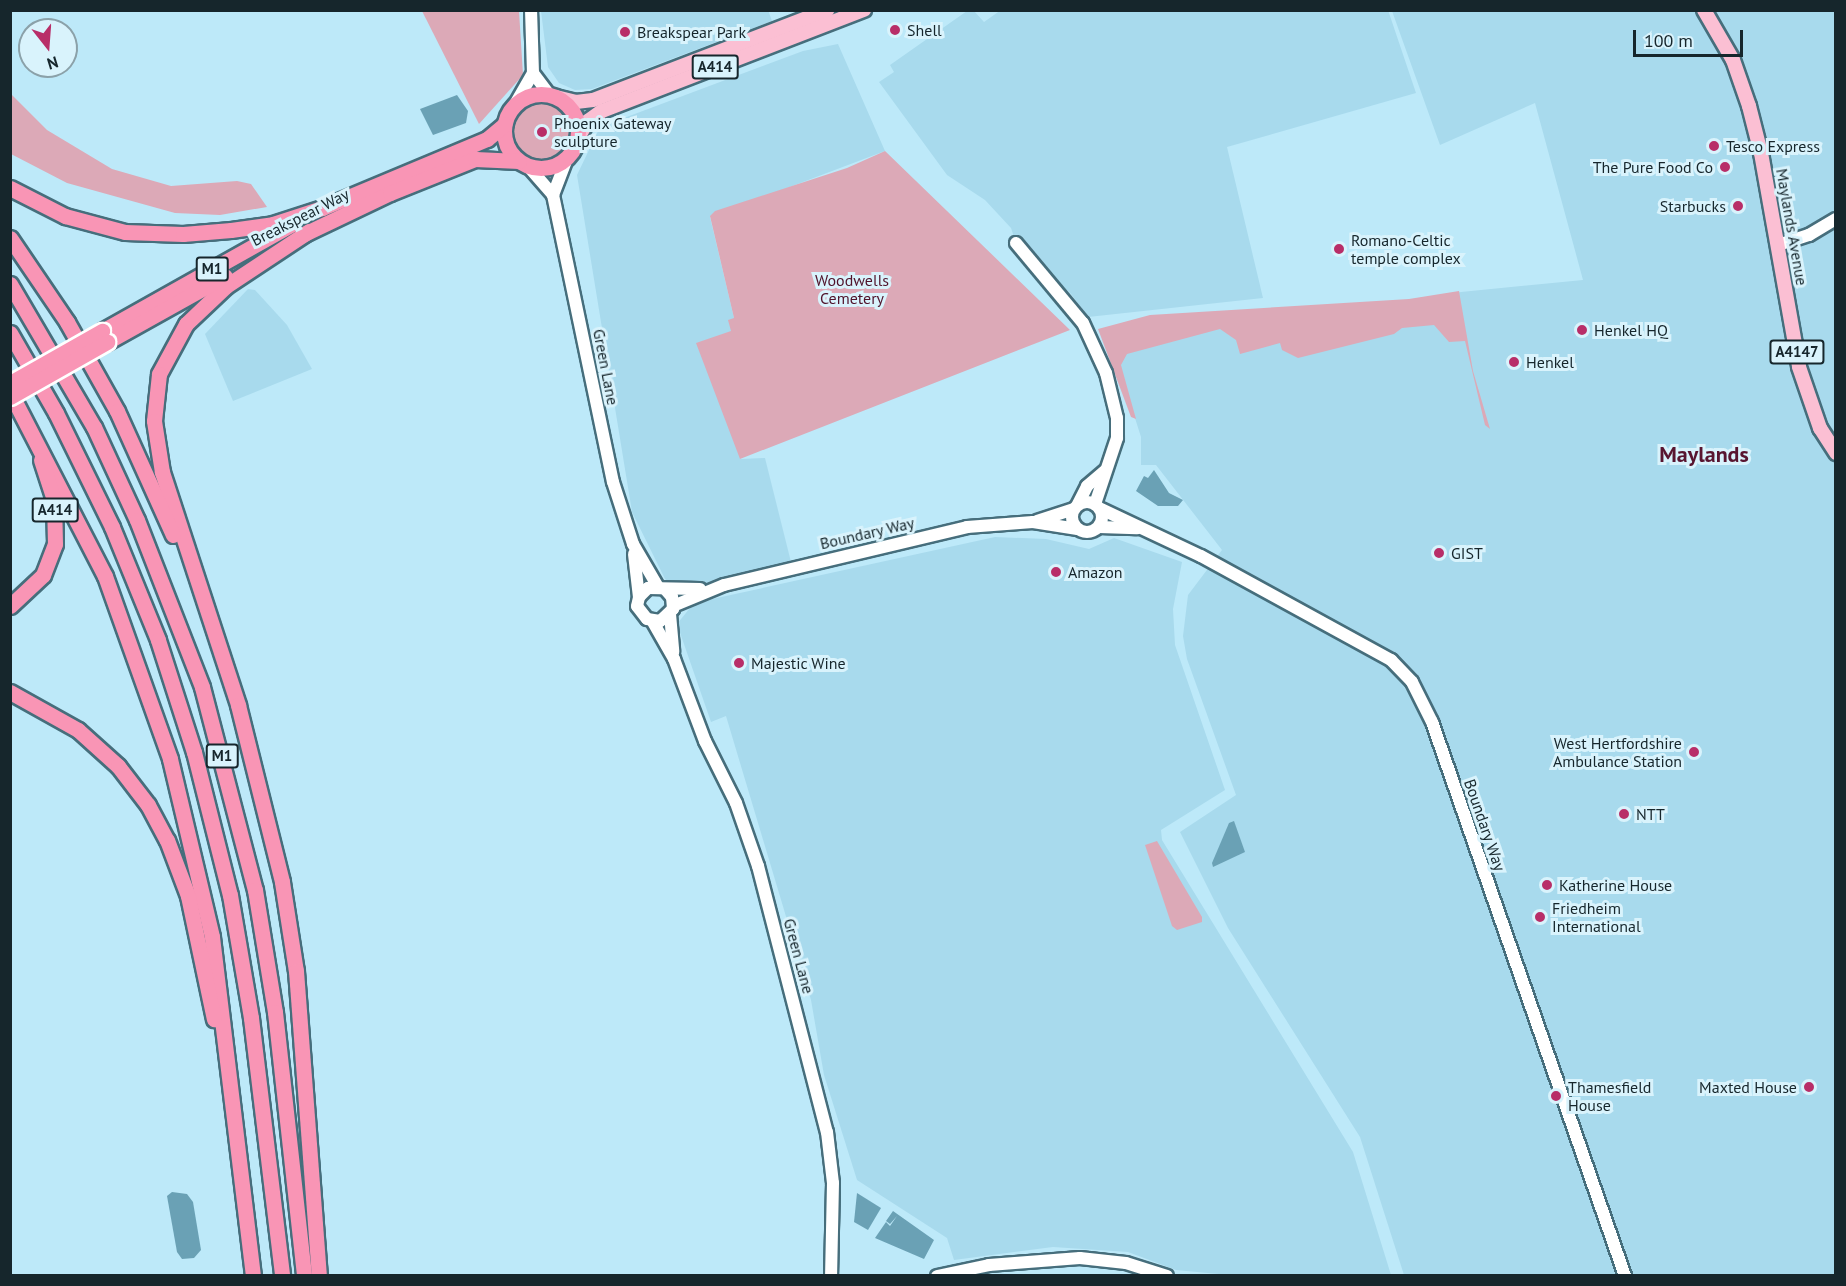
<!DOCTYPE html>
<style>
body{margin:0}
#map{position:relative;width:1846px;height:1286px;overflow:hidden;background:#bde9f9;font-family:"PT Sans",sans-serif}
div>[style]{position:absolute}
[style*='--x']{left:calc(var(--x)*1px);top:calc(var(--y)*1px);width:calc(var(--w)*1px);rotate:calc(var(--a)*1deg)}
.built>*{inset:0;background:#a8daed}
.green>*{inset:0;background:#dca9b7}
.round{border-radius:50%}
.water>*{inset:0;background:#6aa1b5}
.roads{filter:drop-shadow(2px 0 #466e7c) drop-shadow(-2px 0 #466e7c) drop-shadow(0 2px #466e7c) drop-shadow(0 -2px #466e7c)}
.secondary>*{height:12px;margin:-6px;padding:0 6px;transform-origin:6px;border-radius:6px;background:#fff}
.secondary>.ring{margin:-6px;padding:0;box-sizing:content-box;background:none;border:12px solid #fff;border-radius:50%}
.primary>*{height:14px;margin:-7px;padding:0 7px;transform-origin:7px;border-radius:7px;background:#fbbfd3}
.highway>*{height:15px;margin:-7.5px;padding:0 7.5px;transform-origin:7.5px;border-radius:7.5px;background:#f995b5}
.highway>.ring{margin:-7.5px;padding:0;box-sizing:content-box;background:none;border:15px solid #f995b5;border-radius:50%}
.bridges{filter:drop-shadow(2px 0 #fff) drop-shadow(-2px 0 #fff) drop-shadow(0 2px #fff) drop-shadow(0 -2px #fff)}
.highway-bridge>*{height:15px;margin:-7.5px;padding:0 7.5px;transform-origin:7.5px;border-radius:7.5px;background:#f995b5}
.dots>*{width:16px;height:16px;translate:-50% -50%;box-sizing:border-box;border:3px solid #d9f3fc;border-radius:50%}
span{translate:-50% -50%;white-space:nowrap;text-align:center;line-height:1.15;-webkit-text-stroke:6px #d9f3fc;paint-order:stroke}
.shield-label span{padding:2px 4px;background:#d9f3fc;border:2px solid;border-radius:4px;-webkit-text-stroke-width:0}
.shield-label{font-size:15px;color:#16262c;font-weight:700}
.poi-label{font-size:16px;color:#16262c}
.left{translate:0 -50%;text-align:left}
.right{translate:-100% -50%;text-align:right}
.street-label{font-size:16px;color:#16262c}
.park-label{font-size:16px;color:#50132b}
.district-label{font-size:22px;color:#581530;font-weight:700}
.frame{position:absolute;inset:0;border:12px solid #16262c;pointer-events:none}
.north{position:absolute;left:18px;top:18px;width:60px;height:60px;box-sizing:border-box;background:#d9f3fc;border:2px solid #8ba1a9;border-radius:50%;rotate:163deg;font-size:16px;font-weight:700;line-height:24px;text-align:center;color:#16262c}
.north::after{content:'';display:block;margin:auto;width:21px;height:27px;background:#b82e68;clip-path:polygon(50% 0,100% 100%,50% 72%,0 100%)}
.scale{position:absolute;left:1633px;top:30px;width:110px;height:27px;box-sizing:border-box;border:3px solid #16262c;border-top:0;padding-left:8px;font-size:18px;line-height:21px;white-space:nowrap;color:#16262c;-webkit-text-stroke:4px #d9f3fc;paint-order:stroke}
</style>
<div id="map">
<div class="built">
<i style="clip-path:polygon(768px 10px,772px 21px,592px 89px,575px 90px,559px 83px,548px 67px,541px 11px)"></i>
<i style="clip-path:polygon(1001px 10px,1388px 10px,1416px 93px,1227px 147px,1263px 298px,1088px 317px,1071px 294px,1016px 243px,1011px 228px,985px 200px,947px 175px,879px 82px,894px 72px,890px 65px,967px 11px,974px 11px,984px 22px)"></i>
<i style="clip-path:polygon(1392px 11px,1835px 11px,1835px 1275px,1404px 1275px,1360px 1137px,1228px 928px,1180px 832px,1236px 795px,1187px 659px,1183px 636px,1188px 595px,1222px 550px,1156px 465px,1141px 465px,1141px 437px,1115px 355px,1219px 327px,1461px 292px,1583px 280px,1535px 103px,1440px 145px)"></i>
<i style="clip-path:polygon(838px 44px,885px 151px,710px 217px,734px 318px,740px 459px,765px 458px,791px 562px,698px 586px,674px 587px,665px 579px,632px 512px,577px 175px,600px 127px,803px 51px)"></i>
<i style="clip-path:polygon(248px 289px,255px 290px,287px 325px,312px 369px,233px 401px,205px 334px)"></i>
<i style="clip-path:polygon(995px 537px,1046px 539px,1089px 549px,1114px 538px,1182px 562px,1173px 609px,1175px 645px,1225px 790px,1161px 830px,1162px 840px,1353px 1152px,1391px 1275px,1229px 1275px,1176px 1270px,1128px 1252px,1053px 1247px,954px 1260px,947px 1238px,857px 1180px,824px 1075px,811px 1000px,726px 716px,711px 722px,677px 624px,694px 603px)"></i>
</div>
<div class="green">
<i style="clip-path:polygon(422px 11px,519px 11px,523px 75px,479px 124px)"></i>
<i style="clip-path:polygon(10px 93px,47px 130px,112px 169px,171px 186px,237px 181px,251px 184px,267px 207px,220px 215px,175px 213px,67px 183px,11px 154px)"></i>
<i class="round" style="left:510px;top:102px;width:60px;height:60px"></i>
<i style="clip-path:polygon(885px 151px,1070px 330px,740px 459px,696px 343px,731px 331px,728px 320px,734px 318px,710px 216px,715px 211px,847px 168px)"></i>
<i style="clip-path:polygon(1459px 291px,1473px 371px,1490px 429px,1485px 425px,1465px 341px,1449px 342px,1434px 325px,1402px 328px,1394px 334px,1298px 358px,1282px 350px,1280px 343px,1240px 354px,1236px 340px,1220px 329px,1127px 354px,1121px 365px,1136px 419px,1131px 417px,1098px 329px,1150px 315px,1409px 299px)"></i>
<i style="clip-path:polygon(1157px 841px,1202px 917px,1202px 922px,1177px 930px,1172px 926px,1145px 845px)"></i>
</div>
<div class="water">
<i style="clip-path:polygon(457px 95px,468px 111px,466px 123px,433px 135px,420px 109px)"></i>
<i style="clip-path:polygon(1154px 470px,1169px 493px,1183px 500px,1178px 506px,1158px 506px,1136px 491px,1144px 476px,1148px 478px)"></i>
<i style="clip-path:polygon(1234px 821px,1245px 852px,1213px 867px,1212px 863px,1229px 823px)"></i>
<i style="clip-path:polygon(172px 1192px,187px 1194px,193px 1202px,201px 1250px,194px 1258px,182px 1259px,177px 1252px,167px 1196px)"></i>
<i style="clip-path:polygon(857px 1193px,881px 1208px,868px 1230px,854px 1222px)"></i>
<i style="clip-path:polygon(893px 1211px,934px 1240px,924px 1259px,875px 1238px,886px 1222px,890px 1226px,897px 1216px,890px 1224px,886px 1221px)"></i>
</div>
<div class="roads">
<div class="secondary">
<i style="--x:533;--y:73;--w:26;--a:53"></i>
<i style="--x:514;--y:106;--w:38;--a:-60"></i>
<i style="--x:533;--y:73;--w:63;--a:-91.8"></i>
<i style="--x:527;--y:165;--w:40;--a:49"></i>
<i style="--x:553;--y:195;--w:293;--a:78.2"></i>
<i style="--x:613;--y:482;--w:65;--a:72.1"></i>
<i style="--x:633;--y:544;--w:50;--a:59.8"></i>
<i style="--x:553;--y:195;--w:40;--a:-69"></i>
<i style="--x:1016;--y:243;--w:104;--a:50.1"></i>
<i style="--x:1083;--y:323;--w:55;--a:65.3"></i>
<i style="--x:1106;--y:373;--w:46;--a:76.3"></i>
<i style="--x:1117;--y:418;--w:20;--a:90"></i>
<i style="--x:1117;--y:438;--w:70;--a:108.4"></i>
<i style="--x:1778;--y:245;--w:33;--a:-18"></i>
<i style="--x:1809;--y:235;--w:31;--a:-31"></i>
<i class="ring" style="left:1072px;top:502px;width:18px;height:18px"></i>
<i style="--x:1078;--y:504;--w:20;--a:-63"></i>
<i style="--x:1087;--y:486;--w:23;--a:-40"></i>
<i style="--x:1101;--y:509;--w:110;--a:25.2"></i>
<i style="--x:1201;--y:556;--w:217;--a:28.7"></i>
<i style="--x:1391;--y:660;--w:30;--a:46"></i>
<i style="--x:1412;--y:682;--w:45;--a:63.4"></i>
<i style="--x:1432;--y:722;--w:587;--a:70.79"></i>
<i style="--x:1037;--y:521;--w:38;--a:-18"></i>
<i style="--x:1099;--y:527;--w:38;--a:2"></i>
<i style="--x:634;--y:554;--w:43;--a:83.4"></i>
<i style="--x:665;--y:589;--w:11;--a:49"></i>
<i style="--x:672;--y:597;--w:12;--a:85"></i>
<i style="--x:673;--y:609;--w:18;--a:137"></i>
<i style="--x:660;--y:621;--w:13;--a:-171"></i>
<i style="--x:647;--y:619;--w:16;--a:-128"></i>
<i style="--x:637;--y:606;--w:9;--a:-77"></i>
<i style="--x:639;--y:597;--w:13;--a:-45"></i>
<i style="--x:648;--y:588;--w:52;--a:1.1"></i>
<i style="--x:673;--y:606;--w:55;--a:-22.4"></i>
<i style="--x:724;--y:585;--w:250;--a:-13.4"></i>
<i style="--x:967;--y:527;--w:66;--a:-4.3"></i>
<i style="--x:1033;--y:522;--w:45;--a:9"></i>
<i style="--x:670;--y:614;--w:38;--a:85"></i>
<i style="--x:653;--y:622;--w:43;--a:60.4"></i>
<i style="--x:674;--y:659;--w:88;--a:69.3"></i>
<i style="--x:705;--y:741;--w:69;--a:63.4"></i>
<i style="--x:736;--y:803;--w:67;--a:70.8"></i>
<i style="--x:758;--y:866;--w:275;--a:75.5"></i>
<i style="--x:827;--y:1132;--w:51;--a:83.3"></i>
<i style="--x:833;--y:1183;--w:93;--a:91.2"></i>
<i style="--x:937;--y:1276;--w:53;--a:-11.9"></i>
<i style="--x:989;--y:1265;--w:91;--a:-4.4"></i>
<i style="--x:1080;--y:1258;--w:46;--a:6.2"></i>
<i style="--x:1126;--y:1263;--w:43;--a:17.6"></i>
</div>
<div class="primary">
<i style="--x:1704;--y:10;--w:58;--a:59.9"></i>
<i style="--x:1733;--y:60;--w:49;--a:70.8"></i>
<i style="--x:1749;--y:106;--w:49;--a:75.7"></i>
<i style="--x:1761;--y:153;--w:217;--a:79.9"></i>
<i style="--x:1799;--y:367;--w:65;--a:71"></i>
<i style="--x:1820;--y:428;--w:30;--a:57"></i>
<i style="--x:556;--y:97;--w:21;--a:14"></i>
<i style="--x:576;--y:102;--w:17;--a:-7"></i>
<i style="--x:593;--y:100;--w:251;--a:-21"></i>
<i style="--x:578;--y:138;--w:20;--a:-60"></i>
<i style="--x:588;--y:121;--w:17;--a:-36"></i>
<i style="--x:602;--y:111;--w:281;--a:-21.1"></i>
</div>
<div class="highway">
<i class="ring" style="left:504px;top:94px;width:59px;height:59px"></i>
<i style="--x:10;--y:188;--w:62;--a:27"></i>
<i style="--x:65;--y:216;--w:62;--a:14.9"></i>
<i style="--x:125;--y:232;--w:58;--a:2"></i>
<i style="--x:183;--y:234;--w:48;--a:-4.8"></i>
<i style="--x:231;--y:230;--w:42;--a:-8.1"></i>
<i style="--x:273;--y:224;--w:52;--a:-18.1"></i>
<i style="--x:322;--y:208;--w:179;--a:-22.7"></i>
<i style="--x:487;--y:139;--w:23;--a:-40"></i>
<i style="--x:309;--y:231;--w:100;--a:146.5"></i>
<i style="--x:226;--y:286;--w:55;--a:136.5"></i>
<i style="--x:186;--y:324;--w:57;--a:118.4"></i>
<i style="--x:159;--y:374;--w:47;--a:96.1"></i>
<i style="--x:154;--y:421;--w:52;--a:81.1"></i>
<i style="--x:162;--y:472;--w:245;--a:71.9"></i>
<i style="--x:238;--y:705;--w:182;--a:76"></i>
<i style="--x:282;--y:882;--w:90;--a:81.1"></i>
<i style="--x:296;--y:971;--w:306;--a:85.7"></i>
<i style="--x:302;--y:235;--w:98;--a:-25.5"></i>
<i style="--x:390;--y:193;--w:92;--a:-21.8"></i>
<i style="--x:475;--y:159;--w:44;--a:2.6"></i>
<i style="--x:10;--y:238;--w:102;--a:55.8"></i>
<i style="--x:67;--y:322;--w:102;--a:60.7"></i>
<i style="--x:117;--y:411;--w:136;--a:65.7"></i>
<i style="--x:10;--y:284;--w:166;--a:59.6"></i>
<i style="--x:94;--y:427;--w:102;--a:65.2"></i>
<i style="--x:137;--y:520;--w:179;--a:68.7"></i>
<i style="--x:202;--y:687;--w:210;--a:75.4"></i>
<i style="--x:255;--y:890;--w:124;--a:80.7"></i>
<i style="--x:275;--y:1012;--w:266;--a:83.7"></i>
<i style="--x:102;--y:331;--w:219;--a:-29.3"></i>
<i style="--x:10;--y:333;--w:92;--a:60.1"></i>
<i style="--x:56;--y:413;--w:127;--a:63.8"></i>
<i style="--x:112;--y:527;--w:122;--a:67.8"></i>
<i style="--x:158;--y:640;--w:118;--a:72.2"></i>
<i style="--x:194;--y:752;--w:147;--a:75.9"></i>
<i style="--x:230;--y:895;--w:125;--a:80.3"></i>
<i style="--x:251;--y:1018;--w:260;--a:83.1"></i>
<i style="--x:107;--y:342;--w:135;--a:-29.2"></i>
<i style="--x:10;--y:392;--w:207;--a:62.7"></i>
<i style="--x:105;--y:576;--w:194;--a:70.4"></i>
<i style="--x:170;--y:759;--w:183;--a:76.7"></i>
<i style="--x:212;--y:937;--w:341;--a:83.1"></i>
<i style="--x:10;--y:606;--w:45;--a:-43.2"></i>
<i style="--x:43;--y:575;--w:33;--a:-69"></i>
<i style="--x:55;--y:544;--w:44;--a:-91.3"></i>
<i style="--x:54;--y:500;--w:42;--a:-108"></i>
<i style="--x:10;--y:692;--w:78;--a:29.2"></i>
<i style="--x:78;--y:730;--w:54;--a:42"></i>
<i style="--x:118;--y:766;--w:49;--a:52.4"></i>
<i style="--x:148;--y:805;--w:40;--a:62"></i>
<i style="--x:167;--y:840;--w:60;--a:69.4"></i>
<i style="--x:188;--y:896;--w:126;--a:78.1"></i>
</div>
</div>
<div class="bridges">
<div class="highway-bridge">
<i style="--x:10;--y:383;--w:106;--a:-29.5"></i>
<i style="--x:10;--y:397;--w:112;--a:-29.6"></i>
</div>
</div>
<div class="dots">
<i style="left:895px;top:30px;background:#b82e68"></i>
<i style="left:625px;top:32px;background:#b82e68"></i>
<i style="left:542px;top:132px;background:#b82e68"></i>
<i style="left:1714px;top:146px;background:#b82e68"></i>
<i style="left:1725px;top:167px;background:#b82e68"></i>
<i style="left:1738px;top:206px;background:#b82e68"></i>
<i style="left:1339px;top:249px;background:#b82e68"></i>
<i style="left:1582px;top:330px;background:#b82e68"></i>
<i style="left:1514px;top:362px;background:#b82e68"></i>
<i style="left:1439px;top:553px;background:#b82e68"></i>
<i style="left:1056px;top:572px;background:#b82e68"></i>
<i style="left:739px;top:663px;background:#b82e68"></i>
<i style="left:1694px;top:752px;background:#b82e68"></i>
<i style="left:1624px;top:814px;background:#b82e68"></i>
<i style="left:1547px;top:885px;background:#b82e68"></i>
<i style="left:1540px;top:917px;background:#b82e68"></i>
<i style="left:1809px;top:1087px;background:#b82e68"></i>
<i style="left:1556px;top:1096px;background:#b82e68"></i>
</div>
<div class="shield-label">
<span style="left:715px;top:67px">A414</span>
<span style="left:212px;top:269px">M1</span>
<span style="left:1797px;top:352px">A4147</span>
<span style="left:55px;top:510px">A414</span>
<span style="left:222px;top:756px">M1</span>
</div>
<div class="poi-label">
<span class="left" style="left:907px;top:30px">Shell</span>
<span class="left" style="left:637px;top:32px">Breakspear Park</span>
<span class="left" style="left:554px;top:132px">Phoenix Gateway<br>sculpture</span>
<span class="left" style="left:1726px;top:146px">Tesco Express</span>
<span class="right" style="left:1713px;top:167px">The Pure Food Co</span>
<span class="right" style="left:1726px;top:206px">Starbucks</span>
<span class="left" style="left:1351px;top:249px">Romano-Celtic<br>temple complex</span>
<span class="left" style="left:1594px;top:330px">Henkel HQ</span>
<span class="left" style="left:1526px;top:362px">Henkel</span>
<span class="left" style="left:1451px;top:553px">GIST</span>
<span class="left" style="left:1068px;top:572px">Amazon</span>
<span class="left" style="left:751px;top:663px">Majestic Wine</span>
<span class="right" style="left:1682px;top:752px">West Hertfordshire<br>Ambulance Station</span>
<span class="left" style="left:1636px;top:814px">NTT</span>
<span class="left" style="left:1559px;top:885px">Katherine House</span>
<span class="left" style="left:1552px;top:917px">Friedheim<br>International</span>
<span class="left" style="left:1568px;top:1096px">Thamesfield<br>House</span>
<span class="right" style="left:1797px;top:1087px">Maxted House</span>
</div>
<div class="street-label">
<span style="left:300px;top:217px;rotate:-27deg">Breakspear Way</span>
<span style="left:1792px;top:227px;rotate:80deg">Maylands Avenue</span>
<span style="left:606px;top:367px;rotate:79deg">Green Lane</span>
<span style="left:867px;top:533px;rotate:-13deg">Boundary Way</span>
<span style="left:1485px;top:825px;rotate:71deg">Boundary Way</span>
<span style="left:799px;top:956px;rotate:75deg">Green Lane</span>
</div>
<div class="park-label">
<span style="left:852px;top:289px">Woodwells<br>Cemetery</span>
</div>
<div class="district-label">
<span style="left:1704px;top:455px">Maylands</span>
</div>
<div class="frame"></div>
<div class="north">N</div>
<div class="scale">100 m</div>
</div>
